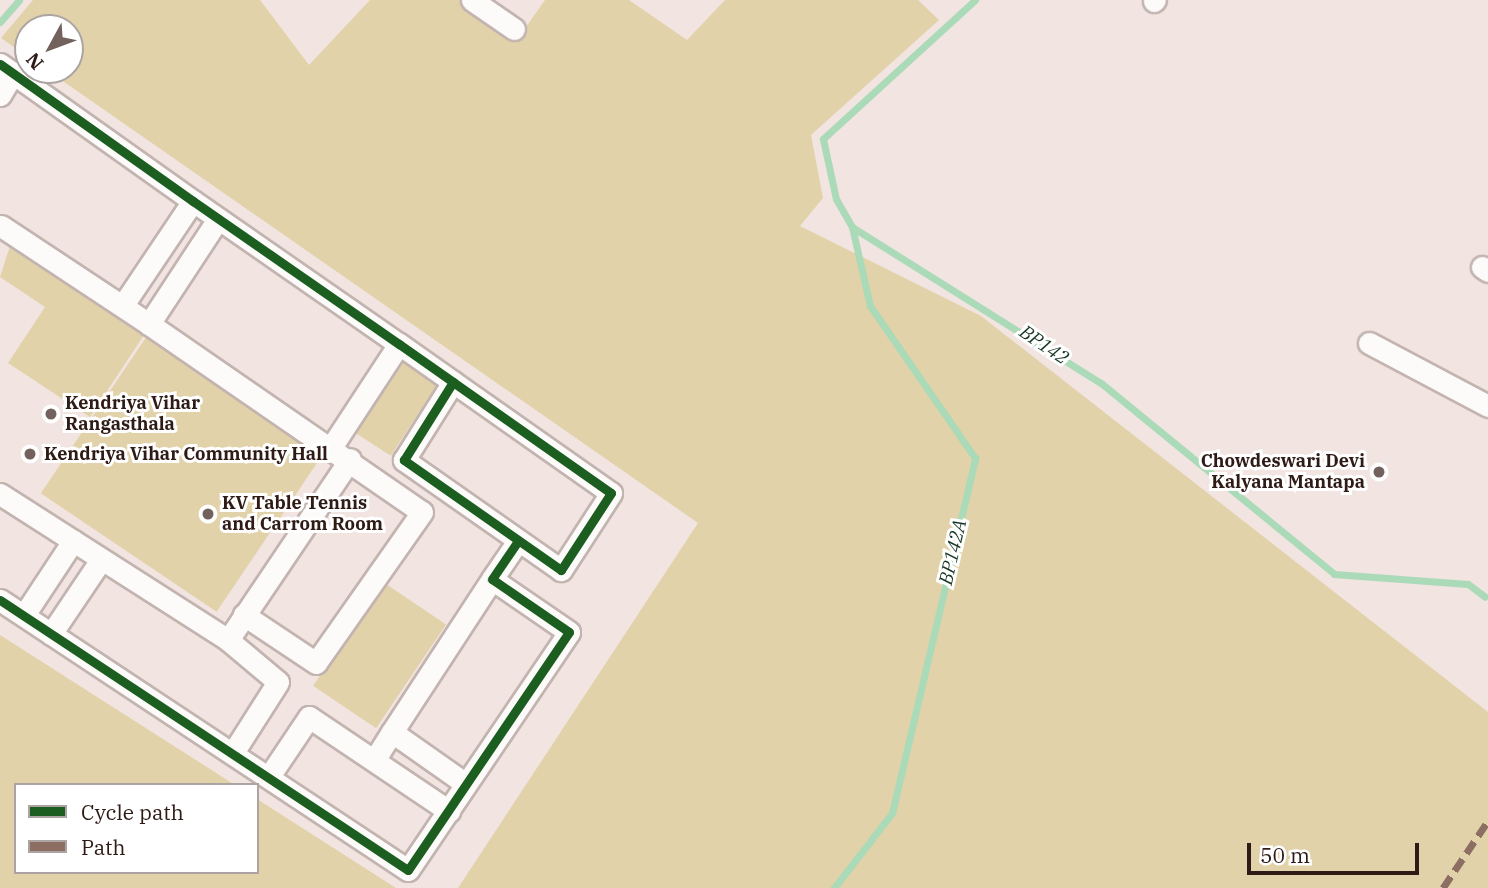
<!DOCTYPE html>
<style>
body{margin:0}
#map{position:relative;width:1488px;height:888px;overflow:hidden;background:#f1e4e1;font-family:"IBM Plex Serif",serif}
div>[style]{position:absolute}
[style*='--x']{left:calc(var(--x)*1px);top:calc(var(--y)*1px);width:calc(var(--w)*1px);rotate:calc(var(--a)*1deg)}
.green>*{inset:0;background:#e2d2a9;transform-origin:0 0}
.stream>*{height:7px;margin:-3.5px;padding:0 3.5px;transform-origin:3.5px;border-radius:3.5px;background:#aadab8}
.roads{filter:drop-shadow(2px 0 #c3b4b0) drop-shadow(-2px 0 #c3b4b0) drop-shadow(0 2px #c3b4b0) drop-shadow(0 -2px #c3b4b0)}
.street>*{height:21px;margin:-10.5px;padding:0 10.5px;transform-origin:10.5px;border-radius:10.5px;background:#fdfbfa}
.quiet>*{height:7px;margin-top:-3.5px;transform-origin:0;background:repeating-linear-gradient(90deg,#8d6e63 0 14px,transparent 0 21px)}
.cycleway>*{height:9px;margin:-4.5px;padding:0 4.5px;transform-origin:4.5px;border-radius:4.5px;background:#1b5e20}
.dots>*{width:19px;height:19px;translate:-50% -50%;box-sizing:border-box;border:4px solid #fff;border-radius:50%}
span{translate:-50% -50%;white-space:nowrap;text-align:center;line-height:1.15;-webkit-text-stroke:6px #fff;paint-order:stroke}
.poi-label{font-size:18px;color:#2f1b16;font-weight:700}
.left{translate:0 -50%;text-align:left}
.right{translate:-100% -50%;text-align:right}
.water-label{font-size:19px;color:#163623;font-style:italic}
.legend{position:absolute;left:14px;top:783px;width:245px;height:91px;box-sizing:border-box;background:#fff;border:2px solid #aca4a2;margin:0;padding:9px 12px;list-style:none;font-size:21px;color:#2f1b16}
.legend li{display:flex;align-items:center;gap:14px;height:35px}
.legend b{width:35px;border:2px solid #aca4a2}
.north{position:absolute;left:14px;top:14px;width:70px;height:70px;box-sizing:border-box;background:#fff;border:2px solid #aca4a2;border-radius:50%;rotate:229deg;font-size:19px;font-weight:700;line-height:28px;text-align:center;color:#2f1b16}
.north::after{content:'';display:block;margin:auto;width:24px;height:32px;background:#73615d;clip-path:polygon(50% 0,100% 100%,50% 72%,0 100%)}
.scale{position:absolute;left:1247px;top:843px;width:172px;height:32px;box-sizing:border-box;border:4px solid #2f1b16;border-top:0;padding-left:9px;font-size:21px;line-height:24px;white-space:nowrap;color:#2f1b16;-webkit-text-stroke:5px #fff;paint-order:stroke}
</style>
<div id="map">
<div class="green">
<i style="clip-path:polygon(33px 0,260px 0,309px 65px,370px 0,463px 0,519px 37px,545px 0,629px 0,687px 40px,725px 0,918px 0,939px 20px,811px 135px,823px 198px,800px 226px,981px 316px,1488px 712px,1488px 888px,458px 888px,698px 523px,47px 70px,70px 70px,70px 28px,28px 28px,28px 57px,1px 38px)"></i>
<i style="clip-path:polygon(10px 246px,144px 335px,90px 417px,8px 363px,45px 307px,0 277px)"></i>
<i style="left:151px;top:330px;width:212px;height:197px;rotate:34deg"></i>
<i style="left:403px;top:360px;width:42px;height:87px;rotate:33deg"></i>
<i style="left:383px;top:582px;width:76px;height:125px;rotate:34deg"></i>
<i style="clip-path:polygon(0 635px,235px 785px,16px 785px,16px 872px,257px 872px,257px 799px,396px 888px,0 888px)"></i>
</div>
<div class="stream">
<i style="--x:975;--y:0;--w:206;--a:137.6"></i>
<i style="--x:823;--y:139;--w:61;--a:77.8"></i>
<i style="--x:836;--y:199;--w:32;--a:60"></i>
<i style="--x:852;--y:227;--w:294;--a:32.1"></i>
<i style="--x:1101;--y:383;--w:301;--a:39.3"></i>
<i style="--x:1334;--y:574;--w:134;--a:4.3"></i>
<i style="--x:1468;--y:584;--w:21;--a:37"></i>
<i style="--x:0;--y:22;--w:29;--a:-49"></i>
<i style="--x:834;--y:888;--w:95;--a:-52.3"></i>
<i style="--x:892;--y:813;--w:365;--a:-76.8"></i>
<i style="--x:975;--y:458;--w:185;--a:-124.6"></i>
<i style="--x:870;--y:306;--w:81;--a:-102.8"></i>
</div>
<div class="roads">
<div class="street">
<i style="--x:472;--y:0;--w:51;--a:34.6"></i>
<i style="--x:1154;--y:1;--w:1;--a:-45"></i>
<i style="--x:0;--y:64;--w:237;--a:35.4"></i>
<i style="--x:193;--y:201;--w:251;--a:34.8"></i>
<i style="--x:399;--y:344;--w:66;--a:35.1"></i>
<i style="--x:453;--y:382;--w:193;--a:35.1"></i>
<i style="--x:611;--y:493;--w:92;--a:123"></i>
<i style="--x:561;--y:570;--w:192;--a:-145"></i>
<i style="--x:404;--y:460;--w:92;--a:-57.9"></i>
<i style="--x:0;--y:95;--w:26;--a:-59"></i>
<i style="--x:218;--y:219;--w:126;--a:123.3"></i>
<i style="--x:149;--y:324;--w:331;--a:34.6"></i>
<i style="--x:422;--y:512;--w:184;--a:125.1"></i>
<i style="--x:316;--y:663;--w:87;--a:-146.3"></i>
<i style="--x:1;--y:226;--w:178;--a:33.5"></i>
<i style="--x:1482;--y:267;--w:7;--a:34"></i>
<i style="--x:123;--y:305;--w:125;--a:-56.1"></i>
<i style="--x:1369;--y:343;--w:135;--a:27.9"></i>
<i style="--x:332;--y:446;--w:122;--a:-56.7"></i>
<i style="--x:0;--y:494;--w:271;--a:32.6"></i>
<i style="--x:228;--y:640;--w:218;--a:-56"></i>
<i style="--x:0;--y:600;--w:489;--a:33.5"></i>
<i style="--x:408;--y:870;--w:287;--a:-55.9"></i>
<i style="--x:569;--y:632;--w:93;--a:-145.5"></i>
<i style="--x:492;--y:579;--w:46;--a:-55.6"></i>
<i style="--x:24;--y:615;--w:89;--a:-56.5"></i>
<i style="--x:51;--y:634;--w:89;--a:-56"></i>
<i style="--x:228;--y:640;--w:65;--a:40"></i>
<i style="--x:278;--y:682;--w:82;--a:122.5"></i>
<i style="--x:392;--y:732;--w:183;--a:-56.8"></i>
<i style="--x:375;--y:759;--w:32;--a:-58"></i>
<i style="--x:392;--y:732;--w:90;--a:35.1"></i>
<i style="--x:270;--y:775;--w:70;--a:-56.1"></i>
<i style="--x:309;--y:717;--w:169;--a:33.9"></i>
</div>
</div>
<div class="quiet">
<i style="--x:1443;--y:888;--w:81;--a:-56.1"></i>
</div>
<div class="cycleway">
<i style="--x:0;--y:64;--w:237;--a:35.4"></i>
<i style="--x:193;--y:201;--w:251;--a:34.8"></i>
<i style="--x:399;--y:344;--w:66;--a:35.1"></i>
<i style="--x:453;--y:382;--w:193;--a:35.1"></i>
<i style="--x:611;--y:493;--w:92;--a:123"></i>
<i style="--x:561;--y:570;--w:192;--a:-145"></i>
<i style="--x:404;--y:460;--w:92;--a:-57.9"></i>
<i style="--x:0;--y:600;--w:489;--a:33.5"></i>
<i style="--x:408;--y:870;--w:287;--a:-55.9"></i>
<i style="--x:569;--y:632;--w:93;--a:-145.5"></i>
<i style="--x:492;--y:579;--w:46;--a:-55.6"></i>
</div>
<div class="dots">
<i style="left:51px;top:414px;background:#73615d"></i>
<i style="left:30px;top:454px;background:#73615d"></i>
<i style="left:1379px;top:472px;background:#73615d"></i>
<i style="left:208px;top:514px;background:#73615d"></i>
</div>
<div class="poi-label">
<span class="left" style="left:65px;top:414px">Kendriya Vihar<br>Rangasthala</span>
<span class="left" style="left:44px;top:454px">Kendriya Vihar Community Hall</span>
<span class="right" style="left:1365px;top:472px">Chowdeswari Devi<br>Kalyana Mantapa</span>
<span class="left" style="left:222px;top:514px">KV Table Tennis<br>and Carrom Room</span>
</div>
<div class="water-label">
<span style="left:1044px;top:345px;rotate:34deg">BP142</span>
<span style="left:953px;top:552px;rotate:-77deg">BP142A</span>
</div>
<ul class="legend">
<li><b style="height:9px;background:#1b5e20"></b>Cycle path</li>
<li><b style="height:9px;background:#8d6e63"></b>Path</li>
</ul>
<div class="north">N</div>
<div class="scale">50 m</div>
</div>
